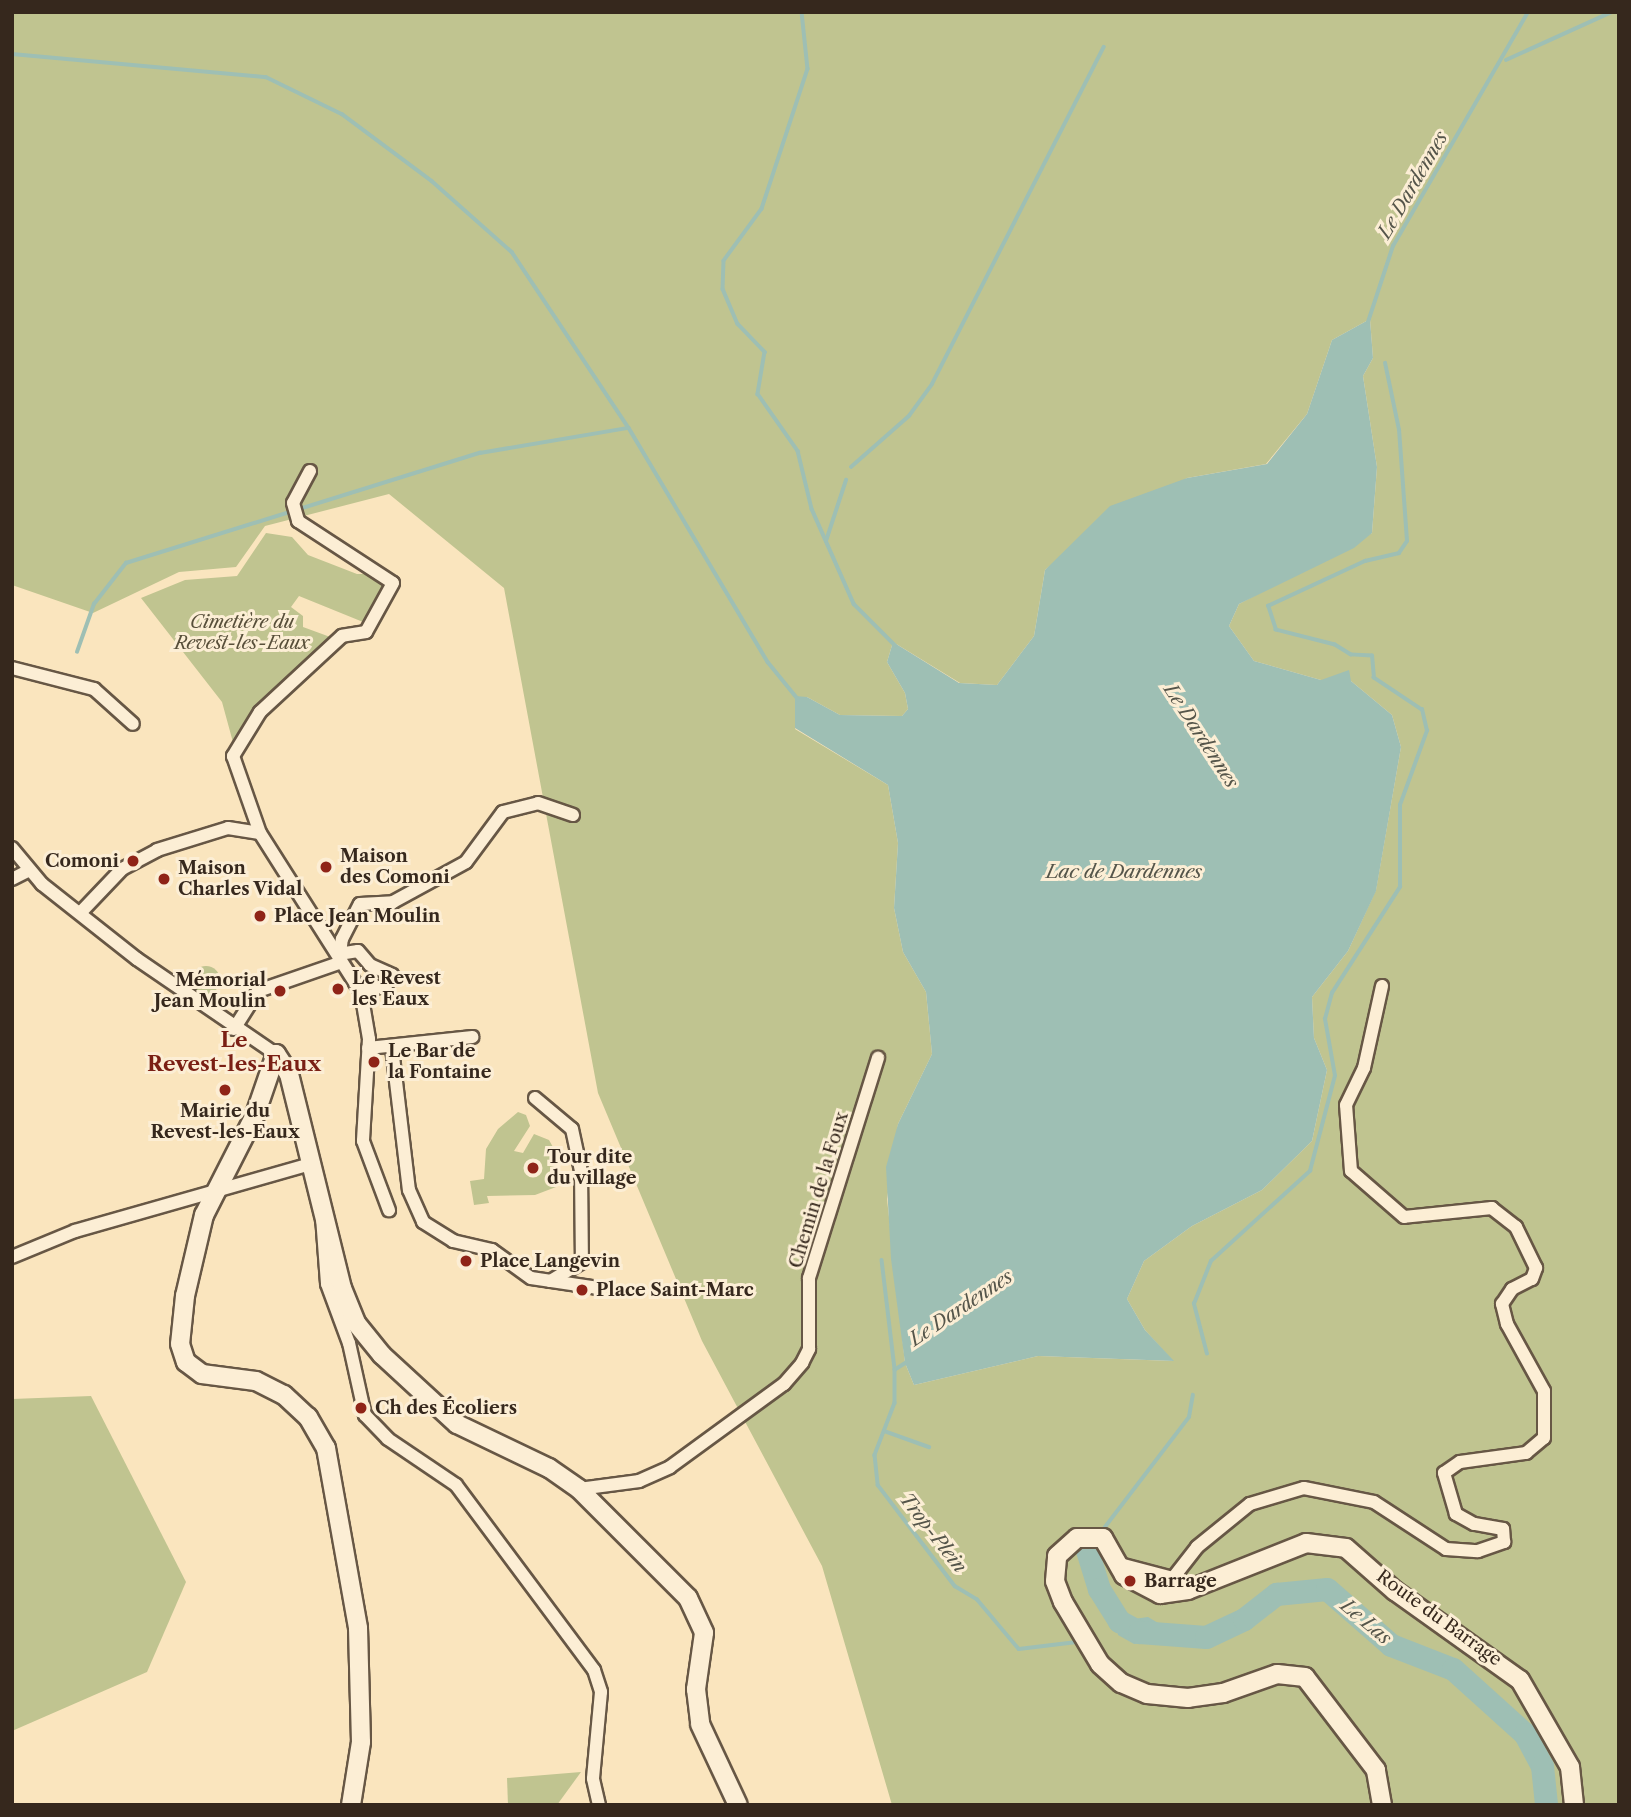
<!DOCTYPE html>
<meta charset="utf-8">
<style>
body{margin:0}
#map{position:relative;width:1631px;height:1817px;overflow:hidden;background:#fae5be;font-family:"Libre Caslon Text",serif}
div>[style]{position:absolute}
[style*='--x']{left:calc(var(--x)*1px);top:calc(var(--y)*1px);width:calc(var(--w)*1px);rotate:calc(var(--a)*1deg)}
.green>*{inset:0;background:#c0c490}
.round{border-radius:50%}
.water>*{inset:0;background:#9ebfb4}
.stream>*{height:3.5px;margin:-1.75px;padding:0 1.75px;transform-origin:1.75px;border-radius:1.75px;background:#9ebfb4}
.river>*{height:23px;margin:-11.5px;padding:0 11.5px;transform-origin:11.5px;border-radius:11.5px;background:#9ebfb4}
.roads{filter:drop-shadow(2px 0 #675745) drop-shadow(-2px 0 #675745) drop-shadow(0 2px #675745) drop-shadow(0 -2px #675745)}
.street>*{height:12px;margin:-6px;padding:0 6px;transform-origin:6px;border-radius:6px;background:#fceed5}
.secondary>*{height:18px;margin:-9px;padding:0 9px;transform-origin:9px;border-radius:9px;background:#fceed5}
.dots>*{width:19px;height:19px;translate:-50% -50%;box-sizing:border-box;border:4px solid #fceed5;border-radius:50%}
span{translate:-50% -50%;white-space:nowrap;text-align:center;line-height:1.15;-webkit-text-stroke:6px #fceed5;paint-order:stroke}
.park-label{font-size:18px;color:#584f3a;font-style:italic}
.poi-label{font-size:18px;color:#36281d;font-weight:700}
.left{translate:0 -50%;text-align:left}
.right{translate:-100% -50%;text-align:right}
.street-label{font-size:18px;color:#36281d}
.water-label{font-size:19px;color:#55554a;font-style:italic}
.quarter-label{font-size:21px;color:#7a1f14;font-weight:700}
.frame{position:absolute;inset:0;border:14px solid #36281d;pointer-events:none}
</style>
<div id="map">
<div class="green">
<i style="clip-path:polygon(evenodd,12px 12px,1619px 12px,1619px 1805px,892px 1805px,822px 1566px,702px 1341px,598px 1093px,504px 588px,389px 494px,265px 526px,236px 567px,179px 572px,93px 613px,12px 585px,12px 12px,1370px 319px,1373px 358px,1363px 376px,1377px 467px,1372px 533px,1239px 604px,1229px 626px,1254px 661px,1321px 680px,1351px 681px,1392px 715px,1401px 747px,1376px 890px,1348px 951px,1312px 997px,1314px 1038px,1327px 1070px,1312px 1141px,1262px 1190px,1192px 1226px,1144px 1261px,1127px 1299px,1145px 1330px,1173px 1361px,1038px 1356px,914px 1385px,905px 1363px,887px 1199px,898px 1124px,932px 1054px,926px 992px,903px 952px,894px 908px,898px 843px,888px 785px,795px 729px,807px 697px,840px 715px,902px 716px,908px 709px,905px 693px,887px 662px,893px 642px,960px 683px,997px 685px,1034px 636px,1045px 570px,1070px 549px,1187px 478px,1266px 464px,1307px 414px,1332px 340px,1370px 319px)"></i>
<i style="clip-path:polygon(266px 533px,292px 537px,308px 555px,357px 574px,374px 574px,386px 584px,368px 624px,299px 596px,291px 607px,303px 616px,303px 627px,333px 638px,234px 746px,222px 702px,141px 598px,185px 580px,237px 576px)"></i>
<i class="round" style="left:192px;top:966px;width:28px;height:28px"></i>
<i style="clip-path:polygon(518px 1112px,526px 1115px,530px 1126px,514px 1151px,523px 1153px,534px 1134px,549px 1140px,558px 1156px,556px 1187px,535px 1195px,487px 1196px,489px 1203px,474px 1205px,470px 1181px,484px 1179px,486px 1149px,498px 1129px)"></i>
<i style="clip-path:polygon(91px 1396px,186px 1582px,147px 1672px,12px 1731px,12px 1399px)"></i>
<i style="clip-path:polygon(581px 1772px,557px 1805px,508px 1805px,507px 1778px)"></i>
</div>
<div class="water">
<i style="clip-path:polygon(1370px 319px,1373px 358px,1363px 376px,1377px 467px,1372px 533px,1354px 548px,1239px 604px,1229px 626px,1254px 661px,1321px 680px,1349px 670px,1351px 681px,1392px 715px,1401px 747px,1376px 891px,1348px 951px,1312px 997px,1314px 1038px,1327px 1070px,1312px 1141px,1262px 1190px,1192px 1226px,1144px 1261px,1127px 1299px,1145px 1330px,1174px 1361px,1038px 1356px,914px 1385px,905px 1363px,891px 1259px,886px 1167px,898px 1124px,932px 1054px,926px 992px,903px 952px,894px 908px,898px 843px,888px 785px,795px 728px,795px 696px,807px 697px,840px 715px,902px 716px,908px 709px,905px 693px,887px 662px,893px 642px,959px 683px,997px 685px,1034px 636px,1045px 570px,1110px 506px,1187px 478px,1267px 464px,1307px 414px,1332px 340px)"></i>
<i style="clip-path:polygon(1148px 1617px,1165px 1627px,1162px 1640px,1134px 1644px,1118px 1635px,1119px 1621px)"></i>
</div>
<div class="stream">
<i style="--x:802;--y:12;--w:57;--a:84"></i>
<i style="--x:808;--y:69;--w:147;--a:108.2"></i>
<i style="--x:762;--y:209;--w:64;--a:126.2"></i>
<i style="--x:724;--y:261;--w:28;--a:92"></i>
<i style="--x:723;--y:289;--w:38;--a:67"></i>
<i style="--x:738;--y:324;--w:39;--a:46"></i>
<i style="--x:765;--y:352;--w:43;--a:99.5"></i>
<i style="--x:758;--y:394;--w:70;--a:54.9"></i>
<i style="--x:798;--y:451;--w:60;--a:76.4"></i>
<i style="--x:812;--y:509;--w:104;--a:66.1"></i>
<i style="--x:854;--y:604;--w:58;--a:45"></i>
<i style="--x:12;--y:54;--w:255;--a:5.2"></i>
<i style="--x:266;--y:77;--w:85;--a:26"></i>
<i style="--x:342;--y:114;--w:112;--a:36.7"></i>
<i style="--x:432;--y:181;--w:107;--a:41.6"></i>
<i style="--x:512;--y:252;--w:211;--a:56.4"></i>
<i style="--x:629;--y:428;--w:272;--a:59.3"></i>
<i style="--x:768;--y:662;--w:48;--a:51"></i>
<i style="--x:1506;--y:60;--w:116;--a:-24.4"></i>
<i style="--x:1368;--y:322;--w:80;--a:-71.8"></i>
<i style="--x:1393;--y:246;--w:270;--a:-60"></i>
<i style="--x:851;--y:467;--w:77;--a:-41.3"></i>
<i style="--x:909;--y:416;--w:39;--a:-54"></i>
<i style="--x:932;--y:384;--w:378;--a:-63"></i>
<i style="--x:826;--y:541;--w:64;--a:-71.8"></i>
<i style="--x:77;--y:652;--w:51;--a:-70.5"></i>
<i style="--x:94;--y:604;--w:52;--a:-52"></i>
<i style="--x:126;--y:563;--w:371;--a:-17.3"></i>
<i style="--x:480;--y:453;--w:150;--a:-9.6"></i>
<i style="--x:882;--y:1260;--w:110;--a:83.2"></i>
<i style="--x:1207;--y:1354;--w:52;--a:-104.6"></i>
<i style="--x:1194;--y:1304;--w:46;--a:-68.4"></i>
<i style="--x:1211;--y:1261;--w:134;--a:-42.3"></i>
<i style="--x:1310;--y:1171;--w:98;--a:-75.3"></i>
<i style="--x:1335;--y:1076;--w:58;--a:-100"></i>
<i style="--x:1325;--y:1019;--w:27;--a:-75"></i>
<i style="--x:1332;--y:993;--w:126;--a:-57.3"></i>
<i style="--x:1400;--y:887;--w:82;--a:-90"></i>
<i style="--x:1400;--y:805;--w:79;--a:-70"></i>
<i style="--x:1427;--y:731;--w:22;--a:-103"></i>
<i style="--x:1422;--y:710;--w:58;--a:-146.3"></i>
<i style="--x:1374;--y:678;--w:22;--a:-95"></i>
<i style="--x:1372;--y:656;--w:21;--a:-177"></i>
<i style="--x:1351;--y:655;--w:19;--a:-148"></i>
<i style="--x:1335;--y:645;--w:61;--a:-165.7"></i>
<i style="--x:1276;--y:630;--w:25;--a:-108"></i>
<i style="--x:1268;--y:606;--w:107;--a:-24.9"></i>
<i style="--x:1365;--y:561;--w:35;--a:-13"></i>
<i style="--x:1399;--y:553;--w:14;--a:-56"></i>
<i style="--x:1407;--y:541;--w:111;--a:-94.1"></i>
<i style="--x:1399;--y:430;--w:68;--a:-101.8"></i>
<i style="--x:908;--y:1362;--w:15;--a:148"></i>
<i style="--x:895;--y:1370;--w:33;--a:90"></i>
<i style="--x:895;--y:1403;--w:56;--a:111"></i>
<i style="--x:875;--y:1455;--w:30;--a:84"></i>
<i style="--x:878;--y:1485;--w:127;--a:52.7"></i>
<i style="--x:955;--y:1586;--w:26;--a:31"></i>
<i style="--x:977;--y:1599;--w:65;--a:50"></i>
<i style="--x:1019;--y:1649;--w:58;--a:-6.9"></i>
<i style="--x:884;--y:1431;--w:48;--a:19.6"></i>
<i style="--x:1105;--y:1527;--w:138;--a:-52.6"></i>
<i style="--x:1189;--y:1417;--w:22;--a:-80"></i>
</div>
<div class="river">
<i style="--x:1086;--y:1547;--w:44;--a:72.8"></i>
<i style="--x:1099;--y:1589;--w:38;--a:58"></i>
<i style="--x:1119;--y:1621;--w:23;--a:29"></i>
<i style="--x:1139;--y:1632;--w:67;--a:4.3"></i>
<i style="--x:1206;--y:1637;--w:42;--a:-25.3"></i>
<i style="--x:1244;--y:1619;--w:41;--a:-38"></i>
<i style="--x:1276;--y:1594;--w:51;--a:-5.6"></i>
<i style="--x:1327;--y:1589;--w:85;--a:41.2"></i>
<i style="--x:1391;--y:1645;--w:66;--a:21.2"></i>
<i style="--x:1453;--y:1669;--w:97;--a:42.1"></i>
<i style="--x:1525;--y:1734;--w:36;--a:62"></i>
<i style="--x:1542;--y:1766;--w:39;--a:84"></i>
</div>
<div class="roads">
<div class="street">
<i style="--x:310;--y:471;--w:36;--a:118"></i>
<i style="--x:293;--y:503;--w:19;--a:74"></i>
<i style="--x:298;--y:521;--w:113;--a:33.1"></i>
<i style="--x:393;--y:583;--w:56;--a:118.9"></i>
<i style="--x:366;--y:632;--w:24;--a:171"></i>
<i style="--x:342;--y:636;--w:112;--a:137.2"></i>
<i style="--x:260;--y:712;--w:52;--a:121.5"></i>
<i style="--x:233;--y:756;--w:82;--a:70.7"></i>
<i style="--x:260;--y:833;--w:188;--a:57.6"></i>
<i style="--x:361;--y:992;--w:48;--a:80.3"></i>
<i style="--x:369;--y:1039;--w:102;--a:93.4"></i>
<i style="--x:363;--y:1141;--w:74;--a:69.4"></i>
<i style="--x:12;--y:668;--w:85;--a:14.4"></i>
<i style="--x:94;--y:689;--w:52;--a:41.9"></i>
<i style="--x:12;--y:848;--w:47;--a:50.2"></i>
<i style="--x:42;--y:884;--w:121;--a:38.3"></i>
<i style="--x:137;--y:959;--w:168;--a:34.4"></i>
<i style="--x:12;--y:879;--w:20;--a:-27"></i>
<i style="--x:82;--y:911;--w:58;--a:-46.4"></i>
<i style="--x:122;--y:869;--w:40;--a:-28"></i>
<i style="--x:157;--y:850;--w:74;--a:-17.2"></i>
<i style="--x:228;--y:828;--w:32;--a:9"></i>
<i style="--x:339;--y:954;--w:19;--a:-9"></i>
<i style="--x:358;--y:951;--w:18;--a:49"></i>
<i style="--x:370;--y:965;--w:24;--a:24"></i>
<i style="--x:392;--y:975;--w:12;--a:121"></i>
<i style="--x:386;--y:985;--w:26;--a:164"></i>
<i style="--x:339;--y:962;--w:23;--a:-83"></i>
<i style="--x:342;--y:939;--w:39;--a:-63"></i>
<i style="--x:360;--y:904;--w:33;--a:-3"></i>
<i style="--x:393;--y:902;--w:83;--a:-28.7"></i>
<i style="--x:466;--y:862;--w:62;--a:-53.5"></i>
<i style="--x:503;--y:812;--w:36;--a:-14"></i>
<i style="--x:538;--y:803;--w:37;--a:19"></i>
<i style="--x:234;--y:1029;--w:45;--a:-57.7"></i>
<i style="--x:258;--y:991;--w:86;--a:-19.1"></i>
<i style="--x:368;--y:1048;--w:105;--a:-6"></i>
<i style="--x:392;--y:1048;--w:143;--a:83.2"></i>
<i style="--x:409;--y:1190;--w:35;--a:66"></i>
<i style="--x:423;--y:1222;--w:36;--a:32"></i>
<i style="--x:453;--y:1241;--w:40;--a:13"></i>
<i style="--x:492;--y:1250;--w:48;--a:35.7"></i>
<i style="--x:531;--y:1278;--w:68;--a:8.5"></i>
<i style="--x:535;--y:1098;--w:48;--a:40"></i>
<i style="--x:572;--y:1129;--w:43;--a:77.9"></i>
<i style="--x:581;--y:1171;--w:91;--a:89.4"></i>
<i style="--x:582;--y:1262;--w:37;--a:149"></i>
<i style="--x:322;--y:1217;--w:67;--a:85.7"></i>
<i style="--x:327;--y:1284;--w:63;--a:69.6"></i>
<i style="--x:349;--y:1343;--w:74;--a:77.5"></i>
<i style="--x:365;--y:1415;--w:33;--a:46"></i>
<i style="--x:388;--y:1439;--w:82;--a:34.1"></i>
<i style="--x:456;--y:1485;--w:231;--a:53.3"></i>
<i style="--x:594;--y:1670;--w:23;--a:72"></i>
<i style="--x:601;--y:1692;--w:87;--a:95.3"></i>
<i style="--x:593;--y:1779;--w:27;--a:77"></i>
<i style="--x:12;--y:1257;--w:68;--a:-22.4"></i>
<i style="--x:75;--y:1231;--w:248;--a:-15.9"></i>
<i style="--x:579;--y:1489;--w:61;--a:-7.6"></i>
<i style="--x:639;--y:1481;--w:34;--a:-24"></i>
<i style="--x:670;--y:1467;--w:141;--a:-36.1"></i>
<i style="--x:784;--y:1384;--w:28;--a:-49"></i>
<i style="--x:802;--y:1363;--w:16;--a:-63"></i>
<i style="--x:809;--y:1349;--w:71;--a:-90"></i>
<i style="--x:809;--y:1278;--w:231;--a:-72.6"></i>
<i style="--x:1116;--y:1563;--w:59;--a:14.7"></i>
<i style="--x:1173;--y:1578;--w:39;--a:-52"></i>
<i style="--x:1197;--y:1547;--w:68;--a:-39.1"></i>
<i style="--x:1250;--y:1504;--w:56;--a:-16.5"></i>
<i style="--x:1304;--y:1488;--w:71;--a:11.3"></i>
<i style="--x:1374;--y:1502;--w:86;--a:33.1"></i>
<i style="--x:1446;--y:1549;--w:32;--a:4"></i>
<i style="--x:1478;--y:1551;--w:28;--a:-19"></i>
<i style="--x:1504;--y:1542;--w:13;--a:-94"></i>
<i style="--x:1503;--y:1529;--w:29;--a:-170"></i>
<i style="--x:1474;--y:1524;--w:21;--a:-151"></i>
<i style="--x:1456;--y:1514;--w:43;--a:-106.3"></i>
<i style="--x:1444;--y:1473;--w:19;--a:-35"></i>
<i style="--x:1460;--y:1462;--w:67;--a:-7.8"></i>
<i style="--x:1526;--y:1453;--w:23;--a:-40"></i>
<i style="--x:1544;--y:1438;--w:47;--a:-90"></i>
<i style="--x:1544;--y:1391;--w:77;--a:-118.9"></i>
<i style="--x:1507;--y:1324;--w:21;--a:-104"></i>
<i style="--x:1502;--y:1304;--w:18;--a:-56"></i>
<i style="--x:1512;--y:1289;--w:22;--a:-27"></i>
<i style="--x:1532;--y:1279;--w:12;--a:-70"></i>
<i style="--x:1536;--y:1268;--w:46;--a:-116"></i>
<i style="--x:1516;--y:1227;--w:31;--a:-142"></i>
<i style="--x:1492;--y:1208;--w:88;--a:174.2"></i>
<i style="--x:1404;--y:1217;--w:70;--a:-139"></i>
<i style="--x:1351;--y:1171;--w:66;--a:-94.3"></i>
<i style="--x:1346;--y:1105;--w:41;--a:-64.1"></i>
<i style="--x:1364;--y:1068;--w:84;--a:-77.6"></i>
</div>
<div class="secondary">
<i style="--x:276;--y:1054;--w:24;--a:57"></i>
<i style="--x:289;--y:1074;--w:220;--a:76.1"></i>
<i style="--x:342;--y:1288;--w:38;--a:68"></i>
<i style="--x:356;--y:1323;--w:41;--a:50.9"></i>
<i style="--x:382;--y:1355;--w:102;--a:42.6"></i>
<i style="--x:457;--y:1424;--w:102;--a:25.6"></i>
<i style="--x:549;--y:1468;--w:37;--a:35"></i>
<i style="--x:579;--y:1489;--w:154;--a:45"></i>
<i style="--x:688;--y:1598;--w:38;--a:65"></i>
<i style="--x:704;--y:1633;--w:57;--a:98.1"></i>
<i style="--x:696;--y:1689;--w:35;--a:83"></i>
<i style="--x:700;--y:1724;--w:89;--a:64.9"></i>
<i style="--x:276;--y:1054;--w:65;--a:109"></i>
<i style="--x:255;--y:1115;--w:112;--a:117"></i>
<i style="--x:204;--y:1215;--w:83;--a:103.2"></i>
<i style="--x:185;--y:1296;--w:48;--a:95.9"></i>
<i style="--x:180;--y:1344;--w:19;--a:72"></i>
<i style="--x:186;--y:1362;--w:20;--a:37"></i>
<i style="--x:202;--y:1374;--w:54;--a:7.4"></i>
<i style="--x:256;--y:1381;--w:31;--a:27"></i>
<i style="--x:284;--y:1395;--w:33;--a:43"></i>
<i style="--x:308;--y:1417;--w:36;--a:60"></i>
<i style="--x:326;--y:1448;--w:183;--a:79.9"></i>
<i style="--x:358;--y:1628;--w:114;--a:88.5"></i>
<i style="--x:361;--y:1742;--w:64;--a:99"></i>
<i style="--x:1382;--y:1805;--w:36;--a:-100"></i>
<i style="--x:1376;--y:1770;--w:117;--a:-127.4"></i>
<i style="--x:1305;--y:1677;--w:28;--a:-174"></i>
<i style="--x:1277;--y:1674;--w:57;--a:160.6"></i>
<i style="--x:1223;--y:1693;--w:35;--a:172"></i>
<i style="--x:1188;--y:1698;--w:41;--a:-174.4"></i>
<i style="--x:1147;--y:1694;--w:28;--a:-157"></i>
<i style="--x:1121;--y:1683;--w:28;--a:-138"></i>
<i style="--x:1100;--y:1664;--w:72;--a:-120.8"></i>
<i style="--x:1063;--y:1602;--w:22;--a:-111"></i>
<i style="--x:1055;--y:1581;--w:25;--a:-85"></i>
<i style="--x:1057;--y:1556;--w:27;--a:-42"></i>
<i style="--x:1077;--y:1538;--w:26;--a:0"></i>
<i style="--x:1103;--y:1538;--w:43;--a:60.4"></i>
<i style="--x:1124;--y:1575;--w:41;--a:27.8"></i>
<i style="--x:1160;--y:1594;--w:28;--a:-8"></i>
<i style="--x:1188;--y:1590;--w:127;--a:-21.7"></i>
<i style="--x:1306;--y:1543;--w:40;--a:7.1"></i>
<i style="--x:1346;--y:1548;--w:65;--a:41.3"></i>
<i style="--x:1395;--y:1591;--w:153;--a:35.5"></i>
<i style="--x:1520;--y:1680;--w:100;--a:60.1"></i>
<i style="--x:1570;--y:1767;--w:38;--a:84"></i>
</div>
</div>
<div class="dots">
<i style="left:133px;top:861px;background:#8f2418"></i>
<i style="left:326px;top:867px;background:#8f2418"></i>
<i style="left:164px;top:879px;background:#8f2418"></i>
<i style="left:260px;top:916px;background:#8f2418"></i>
<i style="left:338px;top:989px;background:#8f2418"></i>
<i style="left:280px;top:991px;background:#8f2418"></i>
<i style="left:374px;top:1062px;background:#8f2418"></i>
<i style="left:225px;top:1090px;background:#8f2418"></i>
<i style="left:533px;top:1168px;background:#8f2418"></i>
<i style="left:466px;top:1261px;background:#8f2418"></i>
<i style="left:582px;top:1290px;background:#8f2418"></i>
<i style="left:361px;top:1408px;background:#8f2418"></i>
<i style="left:1130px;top:1581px;background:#8f2418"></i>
</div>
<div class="park-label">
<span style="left:242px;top:633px">Cimetière du<br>Revest-les-Eaux</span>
</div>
<div class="poi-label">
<span class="left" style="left:340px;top:867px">Maison<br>des Comoni</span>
<span class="right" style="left:119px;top:861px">Comoni</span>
<span class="left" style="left:178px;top:879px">Maison<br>Charles Vidal</span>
<span class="left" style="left:274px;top:916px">Place Jean Moulin</span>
<span class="left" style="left:352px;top:989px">Le Revest<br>les Eaux</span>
<span class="right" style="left:266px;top:991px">Mémorial<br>Jean Moulin</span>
<span class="left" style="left:388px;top:1062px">Le Bar de<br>la Fontaine</span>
<span style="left:225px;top:1122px">Mairie du<br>Revest-les-Eaux</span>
<span class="left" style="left:547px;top:1168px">Tour dite<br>du village</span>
<span class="left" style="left:480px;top:1261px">Place Langevin</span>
<span class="left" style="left:596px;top:1290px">Place Saint-Marc</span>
<span class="left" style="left:375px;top:1408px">Ch des Écoliers</span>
<span class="left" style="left:1144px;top:1581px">Barrage</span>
</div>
<div class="street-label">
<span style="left:819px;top:1190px;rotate:-73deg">Chemin de la Foux</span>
<span style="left:1439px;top:1618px;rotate:36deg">Route du Barrage</span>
</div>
<div class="water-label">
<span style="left:1413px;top:185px;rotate:-60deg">Le Dardennes</span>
<span style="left:1201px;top:736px;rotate:57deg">Le Dardennes</span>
<span style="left:1124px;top:872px">Lac de Dardennes</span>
<span style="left:961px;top:1308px;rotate:-34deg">Le Dardennes</span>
<span style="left:933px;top:1533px;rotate:52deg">Trop-Plein</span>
<span style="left:1366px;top:1622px;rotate:40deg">Le Las</span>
</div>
<div class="quarter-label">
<span style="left:234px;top:1052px">Le<br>Revest-les-Eaux</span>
</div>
<div class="frame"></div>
</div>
